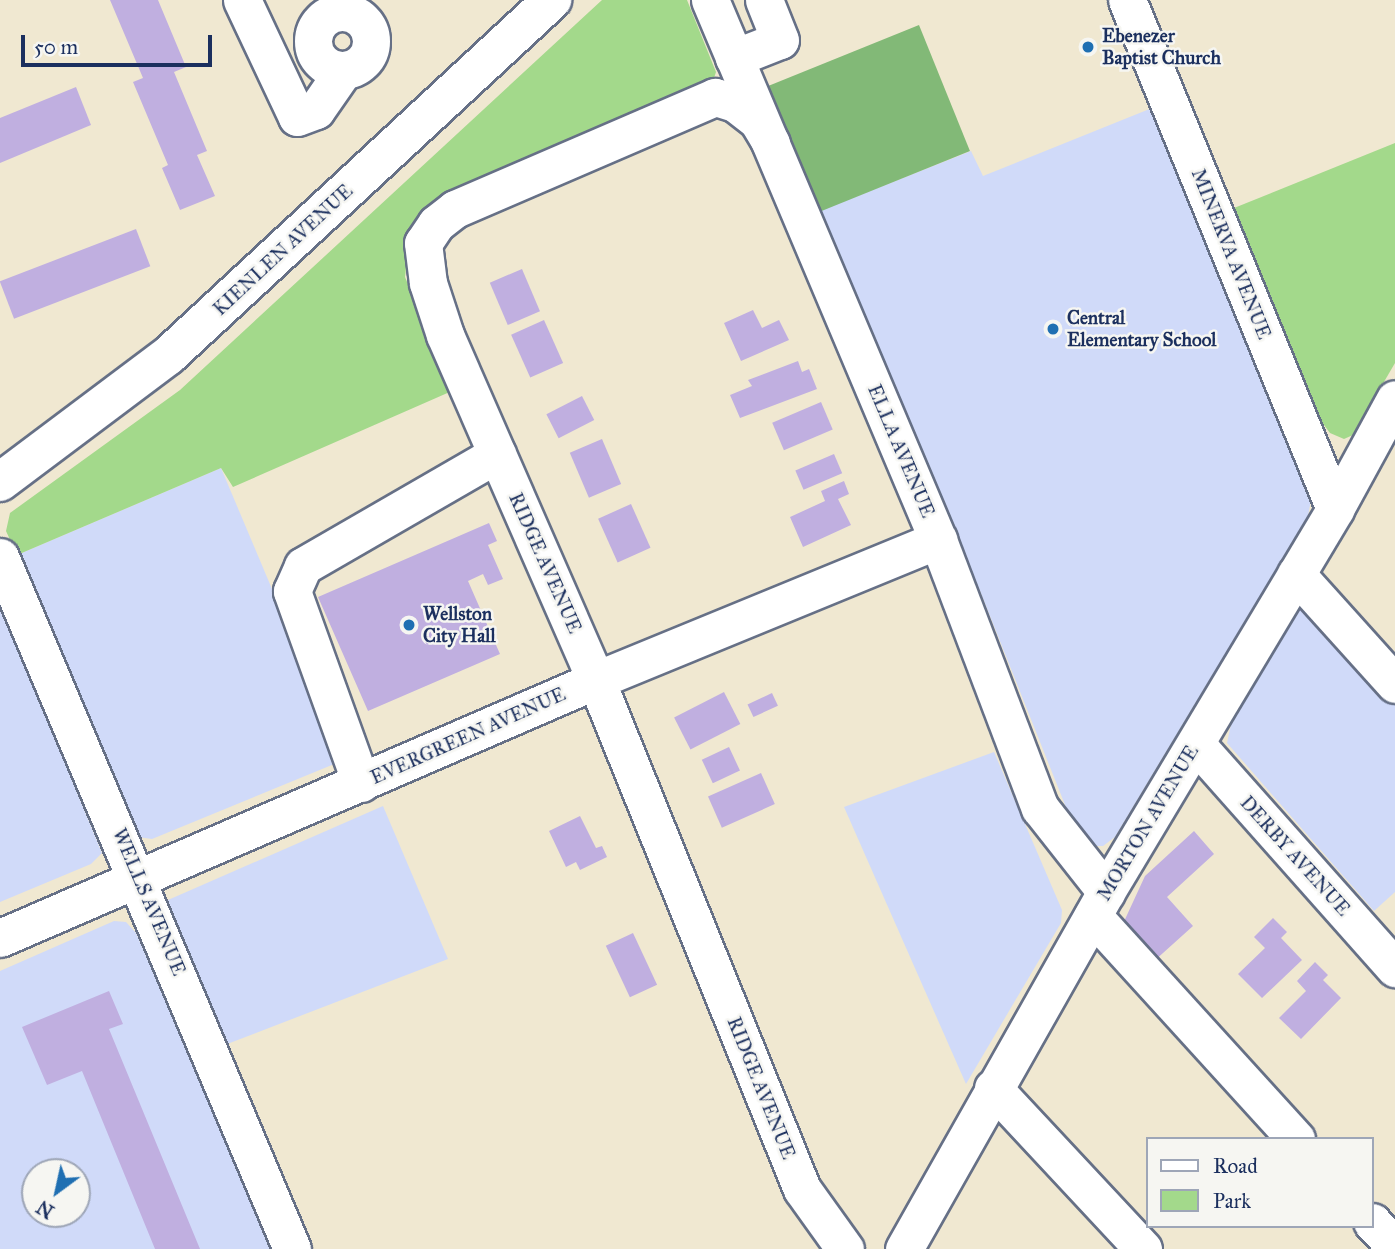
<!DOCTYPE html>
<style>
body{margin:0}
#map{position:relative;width:1395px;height:1249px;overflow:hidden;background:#f0e8d1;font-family:"IM FELL Great Primer",serif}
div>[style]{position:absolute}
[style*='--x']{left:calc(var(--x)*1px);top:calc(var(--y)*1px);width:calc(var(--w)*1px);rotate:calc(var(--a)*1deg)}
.built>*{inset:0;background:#d0daf9}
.green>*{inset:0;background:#a3d98b}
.forest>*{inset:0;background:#82b977;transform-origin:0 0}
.building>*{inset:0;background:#c0afe0;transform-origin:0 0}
.roads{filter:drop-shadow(2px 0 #667086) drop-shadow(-2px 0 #667086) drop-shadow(0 2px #667086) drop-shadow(0 -2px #667086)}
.minor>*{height:37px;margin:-18.5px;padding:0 18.5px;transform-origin:18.5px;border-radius:18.5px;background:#fff}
.minor>.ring{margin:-18.5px;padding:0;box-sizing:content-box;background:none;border:37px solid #fff;border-radius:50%}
.major>*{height:38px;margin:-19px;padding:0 19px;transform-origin:19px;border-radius:19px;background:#fff}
.dots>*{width:19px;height:19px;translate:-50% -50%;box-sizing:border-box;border:4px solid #f6f6f2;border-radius:50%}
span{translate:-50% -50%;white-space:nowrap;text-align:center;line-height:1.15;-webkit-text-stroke:5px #f6f6f2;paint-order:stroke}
.poi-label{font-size:19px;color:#1b2f5e;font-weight:700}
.left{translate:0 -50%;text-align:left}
.street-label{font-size:19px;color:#1b2f5e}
.legend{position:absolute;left:1146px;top:1137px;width:228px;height:91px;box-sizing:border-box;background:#f6f6f2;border:2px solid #9ea6b7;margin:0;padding:9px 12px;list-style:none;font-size:21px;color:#1b2f5e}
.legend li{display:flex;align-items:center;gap:14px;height:35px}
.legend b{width:35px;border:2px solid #9ea6b7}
.north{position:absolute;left:21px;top:1158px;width:70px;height:70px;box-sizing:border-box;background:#f6f6f2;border:2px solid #9ea6b7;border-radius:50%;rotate:213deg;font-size:19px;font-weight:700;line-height:28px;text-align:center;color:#1b2f5e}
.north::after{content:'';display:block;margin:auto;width:24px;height:32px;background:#1f6fb2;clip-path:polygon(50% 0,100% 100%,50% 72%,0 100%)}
.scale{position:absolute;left:21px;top:35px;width:191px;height:32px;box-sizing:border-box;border:4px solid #1b2f5e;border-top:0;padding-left:9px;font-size:21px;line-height:24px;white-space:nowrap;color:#1b2f5e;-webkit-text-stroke:5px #f6f6f2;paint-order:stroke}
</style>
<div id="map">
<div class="built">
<i style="clip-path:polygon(1152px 108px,1311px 500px,1308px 516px,1115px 837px,1103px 846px,1091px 846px,1077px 835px,980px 591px,812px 214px,971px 151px,983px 176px)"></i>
<i style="clip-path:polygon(221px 468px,344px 760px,152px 839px,138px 837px,17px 555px)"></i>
<i style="clip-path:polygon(1304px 596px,1395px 694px,1395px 892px,1374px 911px,1227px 743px,1233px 715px)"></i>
<i style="clip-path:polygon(0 607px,102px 853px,91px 864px,0 902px)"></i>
<i style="clip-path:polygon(994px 752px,1062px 910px,1061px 923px,966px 1084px,844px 807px)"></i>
<i style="clip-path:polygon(383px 806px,448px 959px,222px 1046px,167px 915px,168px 900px)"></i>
<i style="clip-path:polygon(evenodd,114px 921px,126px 922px,136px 933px,272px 1249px,0 1249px,0 971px,114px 921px,35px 1172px,77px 1172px,77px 1214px,35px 1214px,35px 1172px)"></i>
</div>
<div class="green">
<i style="clip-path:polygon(602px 0,687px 0,716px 72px,712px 84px,408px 252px,405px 277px,452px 391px,233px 487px,221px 468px,17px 555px,6px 531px,10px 513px,180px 390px)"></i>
<i style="clip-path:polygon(1395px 143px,1395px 363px,1353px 435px,1344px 439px,1330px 433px,1321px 421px,1234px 208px)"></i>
</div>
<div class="forest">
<i style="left:919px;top:25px;width:136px;height:170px;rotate:68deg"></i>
</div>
<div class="building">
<i style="clip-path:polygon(110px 0,158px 0,186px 67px,174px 72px,207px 151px,197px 155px,215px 196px,180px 210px,162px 168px,168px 165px,133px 82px,143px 78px)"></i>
<i style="clip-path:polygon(76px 87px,91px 125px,0 163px,0 118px)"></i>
<i style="left:136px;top:229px;width:40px;height:146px;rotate:69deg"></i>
<i style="left:522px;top:269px;width:46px;height:35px;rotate:67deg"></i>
<i style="clip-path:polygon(753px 310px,762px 328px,779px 320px,789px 340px,741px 361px,724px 323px)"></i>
<i style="left:544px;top:320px;width:47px;height:36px;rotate:66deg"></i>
<i style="clip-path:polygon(798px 361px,802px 372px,809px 369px,817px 389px,740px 418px,730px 395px,752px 386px,748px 380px)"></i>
<i style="left:582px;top:396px;width:27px;height:40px;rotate:63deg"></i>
<i style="left:821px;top:402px;width:30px;height:53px;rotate:67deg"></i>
<i style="left:602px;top:439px;width:49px;height:35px;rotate:67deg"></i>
<i style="left:834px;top:454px;width:21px;height:42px;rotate:67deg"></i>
<i style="clip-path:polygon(844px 481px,849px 494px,838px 499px,851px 525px,803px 547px,790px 517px,825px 501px,821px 491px)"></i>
<i style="left:631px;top:504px;width:48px;height:36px;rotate:66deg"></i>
<i style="clip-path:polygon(489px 523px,497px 541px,488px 545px,503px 579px,488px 585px,483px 574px,468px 581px,500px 654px,368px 711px,318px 597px)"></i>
<i style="left:724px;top:692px;width:36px;height:56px;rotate:63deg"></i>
<i style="left:772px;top:693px;width:14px;height:27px;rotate:65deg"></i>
<i style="left:729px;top:747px;width:26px;height:30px;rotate:65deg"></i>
<i style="left:761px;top:773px;width:34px;height:58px;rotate:66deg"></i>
<i style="clip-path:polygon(580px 816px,596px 848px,602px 846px,607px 857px,580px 870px,576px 862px,566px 867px,549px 831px)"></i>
<i style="clip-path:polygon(1194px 831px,1214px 854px,1167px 897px,1193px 926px,1153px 962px,1121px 928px,1145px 876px)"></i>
<i style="clip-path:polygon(1273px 918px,1287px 932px,1281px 938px,1302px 960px,1262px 998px,1238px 974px,1265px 948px,1254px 937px)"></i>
<i style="left:633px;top:933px;width:57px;height:30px;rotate:65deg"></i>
<i style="clip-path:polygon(1315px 962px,1328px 975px,1323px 980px,1341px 998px,1301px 1039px,1279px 1018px,1306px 991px,1297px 981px)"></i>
<i style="clip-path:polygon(109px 991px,123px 1024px,109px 1029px,200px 1249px,155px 1249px,82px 1071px,47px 1085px,22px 1027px)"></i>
</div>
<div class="roads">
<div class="minor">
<i style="--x:242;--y:0;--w:129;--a:64.8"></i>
<i style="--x:297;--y:117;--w:20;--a:-20"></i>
<i style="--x:316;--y:110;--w:47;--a:-55.3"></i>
<i style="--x:710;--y:0;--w:586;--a:67.11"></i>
<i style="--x:938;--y:540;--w:287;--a:69.2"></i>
<i style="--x:1040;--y:808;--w:107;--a:51.8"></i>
<i style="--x:1127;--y:0;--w:550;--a:67.77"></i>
<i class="ring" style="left:313px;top:12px;width:21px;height:21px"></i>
<i style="--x:734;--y:58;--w:49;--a:-21.4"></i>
<i style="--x:780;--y:40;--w:43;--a:-111.8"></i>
<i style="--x:771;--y:143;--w:26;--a:-121"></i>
<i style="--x:758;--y:121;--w:29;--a:-142"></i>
<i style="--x:735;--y:103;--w:21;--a:-163"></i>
<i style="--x:715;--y:97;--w:283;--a:156.7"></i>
<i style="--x:455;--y:209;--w:24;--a:142"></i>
<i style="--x:436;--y:224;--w:23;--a:124"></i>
<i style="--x:423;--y:243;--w:40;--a:82.9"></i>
<i style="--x:428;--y:283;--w:55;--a:71.9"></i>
<i style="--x:445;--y:335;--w:377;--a:66.4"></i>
<i style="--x:596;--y:680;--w:549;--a:67.97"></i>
<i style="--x:802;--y:1189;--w:74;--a:54.4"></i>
<i style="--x:0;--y:557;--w:751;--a:67.12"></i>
<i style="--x:1296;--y:574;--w:148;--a:48"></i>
<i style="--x:1196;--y:744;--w:300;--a:48.4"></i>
<i style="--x:361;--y:783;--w:204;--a:-109.8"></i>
<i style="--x:292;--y:591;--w:27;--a:-66"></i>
<i style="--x:303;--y:566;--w:224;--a:-30"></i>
<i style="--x:1093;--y:916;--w:302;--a:47.7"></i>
<i style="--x:0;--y:938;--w:649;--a:-23.41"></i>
<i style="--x:596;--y:680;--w:370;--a:-22.3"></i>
<i style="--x:993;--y:1088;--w:220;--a:47"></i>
<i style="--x:1372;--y:1222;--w:34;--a:47"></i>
<i style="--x:904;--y:1249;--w:410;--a:-60.5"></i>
<i style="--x:1106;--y:892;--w:446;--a:-59.1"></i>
<i style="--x:1335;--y:509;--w:125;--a:-61.4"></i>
</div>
<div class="major">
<i style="--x:0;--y:482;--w:210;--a:-36.9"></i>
<i style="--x:168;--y:356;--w:524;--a:-42.83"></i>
</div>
</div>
<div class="dots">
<i style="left:1088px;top:47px;background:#1f6fb2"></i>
<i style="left:1053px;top:329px;background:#1f6fb2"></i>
<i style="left:409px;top:625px;background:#1f6fb2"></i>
</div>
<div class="poi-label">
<span class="left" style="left:1102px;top:47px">Ebenezer<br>Baptist Church</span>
<span class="left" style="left:1067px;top:329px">Central<br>Elementary School</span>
<span class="left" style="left:423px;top:625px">Wellston<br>City Hall</span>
</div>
<div class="street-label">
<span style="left:283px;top:250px;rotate:-43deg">KIENLEN AVENUE</span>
<span style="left:1231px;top:254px;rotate:68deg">MINERVA AVENUE</span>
<span style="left:901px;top:451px;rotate:67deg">ELLA AVENUE</span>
<span style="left:545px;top:563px;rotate:66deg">RIDGE AVENUE</span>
<span style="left:468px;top:736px;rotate:-24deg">EVERGREEN AVENUE</span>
<span style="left:1148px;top:823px;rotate:-59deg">MORTON AVENUE</span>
<span style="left:1295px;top:856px;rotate:48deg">DERBY AVENUE</span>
<span style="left:149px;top:902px;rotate:67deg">WELLS AVENUE</span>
<span style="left:761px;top:1088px;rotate:68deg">RIDGE AVENUE</span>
</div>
<ul class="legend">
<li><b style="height:9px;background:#fff"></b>Road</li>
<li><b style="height:19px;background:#a3d98b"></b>Park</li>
</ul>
<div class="north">N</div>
<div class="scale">50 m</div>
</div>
